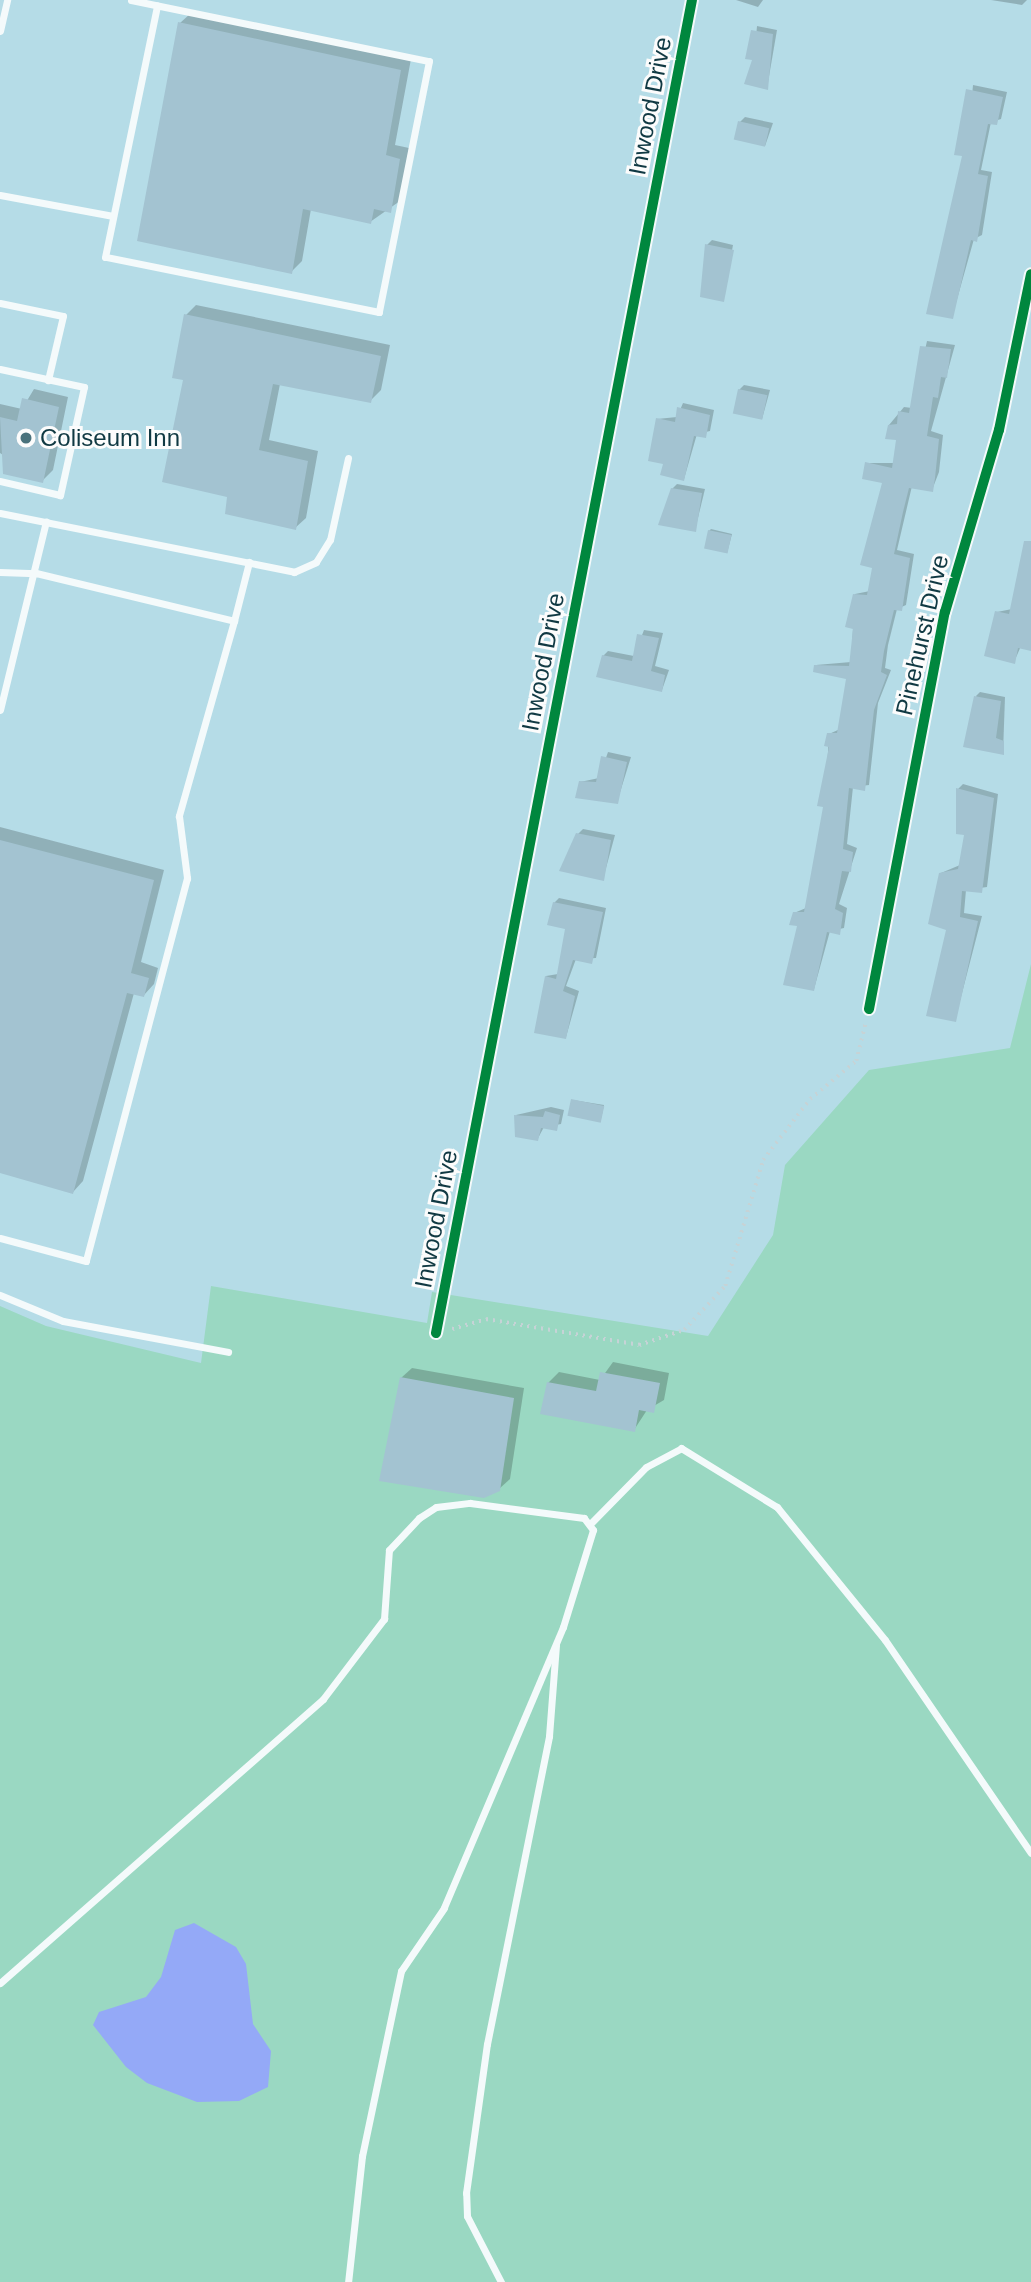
<!DOCTYPE html>
<style>
body{margin:0}
#map{position:relative;width:1031px;height:2282px;overflow:hidden;background:#b5dce7;font-family:Arial,sans-serif}
div>[style]{position:absolute}
[style*='--x']{left:calc(var(--x)*1px);top:calc(var(--y)*1px);width:calc(var(--w)*1px);rotate:calc(var(--a)*1deg)}
.green>*{inset:0;background:#9ad8c2}
.water>*{inset:0;background:#94a9f7}
.shadow>*{inset:0;background:#0003}
.building>*{inset:0;background:#a3c3d1;transform-origin:0 0}
.path>*{height:3.5px;margin-top:-1.75px;transform-origin:0;background:repeating-linear-gradient(90deg,#c6d3d6 0 2px,transparent 0 7px)}
.service>*{height:7px;margin:-3.5px;padding:0 3.5px;transform-origin:3.5px;border-radius:3.5px;background:#f4fafb}
.minor>*{height:14px;margin:-7px;padding:0 7px;transform-origin:7px;border-radius:7px;background:#f4fafb}
.cycleway>*{height:10px;margin:-5px;padding:0 5px;transform-origin:5px;border-radius:5px;background:#00873e}
.dots>*{width:19px;height:19px;translate:-50% -50%;box-sizing:border-box;border:4px solid #fcfcfc;border-radius:50%}
span{translate:-50% -50%;white-space:nowrap;text-align:center;line-height:1.15;-webkit-text-stroke:6px #fcfcfc;paint-order:stroke}
.street-label{font-size:24px;color:#103943}
.poi-label{font-size:24px;color:#103943}
.left{translate:0 -50%;text-align:left}
</style>
<div id="map">
<div class="green">
<i style="clip-path:polygon(1031px 964px,1031px 2282px,0 2282px,0 1306px,46px 1326px,201px 1363px,211px 1286px,427px 1323px,432px 1292px,708px 1336px,773px 1235px,785px 1165px,869px 1070px,1010px 1048px)"></i>
</div>
<div class="water">
<i style="clip-path:polygon(194px 1923px,236px 1947px,246px 1964px,253px 2024px,271px 2051px,268px 2087px,239px 2101px,197px 2102px,147px 2083px,126px 2067px,93px 2025px,99px 2012px,146px 1997px,161px 1977px,175px 1930px)"></i>
</div>
<div class="shadow">
<i style="clip-path:polygon(736px 0,763px 0,758px 7px)"></i>
<i style="clip-path:polygon(991px 0,1027px 0,1022px 5px)"></i>
<i style="clip-path:polygon(191px 13px,411px 59px,395px 145px,409px 148px,400px 201px,370px 222px,311px 209px,302px 261px,291px 272px,180px 23px)"></i>
<i style="clip-path:polygon(757px 26px,777px 30px,767px 88px,754px 59px)"></i>
<i style="clip-path:polygon(973px 85px,1007px 92px,1001px 119px,991px 122px,981px 170px,992px 172px,982px 235px,974px 239px,952px 317px)"></i>
<i style="clip-path:polygon(745px 117px,773px 123px,765px 146px,740px 122px)"></i>
<i style="clip-path:polygon(712px 240px,733px 245px,723px 300px,707px 245px)"></i>
<i style="clip-path:polygon(196px 305px,390px 345px,381px 390px,370px 401px,280px 384px,269px 440px,318px 451px,306px 518px,295px 528px,228px 496px,185px 379px,186px 315px)"></i>
<i style="clip-path:polygon(927px 341px,955px 345px,931px 431px,943px 435px,939px 472px,932px 490px,912px 486px,897px 550px,914px 554px,906px 605px,897px 609px,888px 645px,885px 668px,891px 670px,878px 703px,869px 785px,853px 787px,847px 844px,857px 848px,839px 904px,847px 908px,844px 928px,830px 931px,814px 989px,794px 913px,806px 908px,825px 805px,829px 734px,840px 729px,848px 678px,816px 665px,851px 662px,855px 594px,870px 591px,884px 482px,867px 463px,894px 463px,898px 439px,889px 425px,904px 407px,912px 408px)"></i>
<i style="clip-path:polygon(744px 385px,770px 390px,762px 419px,739px 390px)"></i>
<i style="clip-path:polygon(34px 389px,68px 397px,53px 470px,42px 481px,0 453px,0 404px,22px 409px)"></i>
<i style="clip-path:polygon(683px 403px,714px 410px,710px 431px,697px 434px,684px 479px,665px 463px,657px 419px,677px 417px)"></i>
<i style="clip-path:polygon(677px 484px,705px 489px,695px 530px,672px 489px)"></i>
<i style="clip-path:polygon(711px 529px,732px 534px,727px 553px,709px 531px)"></i>
<i style="clip-path:polygon(1031px 552px,1031px 649px,1021px 646px,1014px 662px,997px 612px,1012px 609px)"></i>
<i style="clip-path:polygon(644px 630px,663px 633px,655px 666px,669px 670px,662px 690px,603px 656px,608px 651px,634px 656px)"></i>
<i style="clip-path:polygon(980px 692px,1005px 697px,1003px 753px,976px 696px)"></i>
<i style="clip-path:polygon(608px 752px,631px 757px,617px 802px,580px 782px,599px 778px)"></i>
<i style="clip-path:polygon(963px 784px,998px 794px,987px 887px,966px 890px,964px 913px,982px 916px,955px 1020px,941px 873px,960px 865px,967px 834px,958px 789px)"></i>
<i style="clip-path:polygon(0 827px,164px 870px,141px 962px,158px 968px,154px 984px,144px 995px,134px 993px,83px 1181px,73px 1192px,0 1172px)"></i>
<i style="clip-path:polygon(583px 829px,615px 835px,603px 879px,578px 834px)"></i>
<i style="clip-path:polygon(559px 898px,606px 908px,596px 958px,576px 959px,566px 986px,579px 991px,566px 1037px,546px 976px,558px 974px,567px 927px,554px 903px)"></i>
<i style="clip-path:polygon(573px 1100px,604px 1105px,601px 1119px,599px 1121px)"></i>
<i style="clip-path:polygon(551px 1107px,564px 1110px,561px 1124px,544px 1127px,537px 1140px,516px 1115px)"></i>
<i style="clip-path:polygon(613px 1362px,669px 1373px,664px 1400px,647px 1410px,634px 1430px,548px 1383px,559px 1372px,600px 1380px)"></i>
<i style="clip-path:polygon(412px 1368px,524px 1388px,510px 1479px,499px 1489px,401px 1378px)"></i>
</div>
<div class="building">
<i style="clip-path:polygon(178px 22px,401px 70px,386px 155px,400px 159px,391px 213px,374px 209px,371px 224px,303px 209px,292px 274px,137px 241px)"></i>
<i style="clip-path:polygon(751px 30px,773px 34px,768px 90px,744px 84px,752px 60px,745px 59px)"></i>
<i style="clip-path:polygon(966px 89px,1003px 97px,997px 125px,988px 124px,978px 174px,988px 176px,977px 242px,971px 240px,953px 319px,926px 314px,962px 156px,954px 155px)"></i>
<i style="left:738px;top:121px;width:32px;height:19px;rotate:13deg"></i>
<i style="clip-path:polygon(705px 244px,734px 250px,724px 302px,700px 297px)"></i>
<i style="clip-path:polygon(184px 314px,381px 356px,371px 403px,273px 384px,259px 450px,308px 461px,296px 530px,225px 514px,227px 497px,162px 482px,183px 380px,172px 378px)"></i>
<i style="clip-path:polygon(920px 346px,951px 349px,947px 378px,941px 377px,938px 398px,933px 397px,927px 436px,939px 439px,935px 478px,933px 492px,909px 488px,903px 512px,894px 554px,910px 558px,902px 611px,894px 610px,884px 651px,881px 672px,887px 675px,874px 710px,865px 791px,849px 788px,843px 849px,853px 852px,851px 872px,842px 871px,835px 909px,843px 913px,840px 935px,827px 932px,814px 991px,783px 985px,797px 926px,789px 925px,793px 912px,804px 912px,823px 807px,817px 806px,829px 747px,824px 746px,827px 733px,837px 733px,846px 679px,813px 672px,814px 665px,849px 666px,853px 629px,845px 627px,853px 594px,867px 595px,872px 568px,860px 565px,882px 483px,862px 479px,865px 462px,892px 468px,896px 440px,885px 439px,888px 425px,897px 424px,898px 411px,909px 413px)"></i>
<i style="left:738px;top:389px;width:30px;height:25px;rotate:12deg"></i>
<i style="clip-path:polygon(22px 398px,59px 407px,43px 483px,3px 474px,0 417px,17px 421px)"></i>
<i style="clip-path:polygon(677px 407px,710px 415px,706px 438px,694px 436px,684px 481px,660px 475px,663px 464px,648px 461px,656px 418px,675px 422px)"></i>
<i style="clip-path:polygon(671px 488px,702px 493px,696px 532px,658px 525px)"></i>
<i style="left:708px;top:530px;width:24px;height:19px;rotate:12deg"></i>
<i style="clip-path:polygon(1024px 541px,1031px 541px,1031px 651px,1018px 648px,1015px 664px,984px 656px,995px 611px,1009px 614px)"></i>
<i style="clip-path:polygon(637px 634px,659px 638px,651px 671px,665px 675px,662px 692px,596px 677px,602px 655px,632px 661px)"></i>
<i style="clip-path:polygon(974px 696px,1001px 701px,996px 738px,1004px 741px,1004px 755px,963px 747px)"></i>
<i style="clip-path:polygon(601px 756px,627px 762px,618px 804px,575px 798px,579px 781px,596px 782px)"></i>
<i style="clip-path:polygon(956px 788px,994px 798px,982px 893px,962px 891px,960px 917px,978px 921px,956px 1022px,926px 1016px,946px 930px,928px 924px,939px 873px,958px 869px,964px 835px,956px 834px)"></i>
<i style="clip-path:polygon(576px 833px,611px 840px,604px 881px,559px 871px)"></i>
<i style="clip-path:polygon(0 840px,154px 880px,131px 973px,149px 978px,144px 997px,127px 993px,73px 1194px,0 1173px)"></i>
<i style="clip-path:polygon(553px 902px,603px 912px,592px 964px,573px 960px,563px 991px,575px 996px,566px 1039px,534px 1033px,545px 976px,556px 979px,565px 929px,547px 925px)"></i>
<i style="left:571px;top:1099px;width:34px;height:17px;rotate:12deg"></i>
<i style="clip-path:polygon(545px 1111px,560px 1115px,557px 1131px,541px 1128px,538px 1141px,515px 1137px,514px 1115px,543px 1117px)"></i>
<i style="clip-path:polygon(600px 1372px,660px 1383px,654px 1413px,639px 1410px,635px 1432px,540px 1414px,547px 1382px,596px 1391px)"></i>
<i style="clip-path:polygon(400px 1377px,514px 1398px,500px 1491px,484px 1498px,379px 1481px)"></i>
</div>
<div class="path">
<i style="--x:452;--y:1329;--w:35;--a:-16"></i>
<i style="--x:486;--y:1319;--w:155;--a:9.6"></i>
<i style="--x:639;--y:1345;--w:47;--a:-18.4"></i>
<i style="--x:684;--y:1330;--w:60;--a:-47"></i>
<i style="--x:725;--y:1286;--w:132;--a:-73.2"></i>
<i style="--x:763;--y:1160;--w:77;--a:-52.4"></i>
<i style="--x:810;--y:1099;--w:60;--a:-39.6"></i>
<i style="--x:856;--y:1061;--w:38;--a:-76"></i>
</div>
<div class="service">
<i style="--x:131;--y:0;--w:304;--a:11.6"></i>
<i style="--x:429;--y:61;--w:256;--a:101.3"></i>
<i style="--x:379;--y:312;--w:279;--a:-168.6"></i>
<i style="--x:105;--y:257;--w:257;--a:-78.3"></i>
<i style="--x:0;--y:31;--w:32;--a:-77"></i>
<i style="--x:0;--y:195;--w:115;--a:10.5"></i>
<i style="--x:0;--y:303;--w:64;--a:11.7"></i>
<i style="--x:63;--y:316;--w:66;--a:103.2"></i>
<i style="--x:0;--y:369;--w:86;--a:12.1"></i>
<i style="--x:84;--y:387;--w:111;--a:102.5"></i>
<i style="--x:60;--y:495;--w:62;--a:-166.9"></i>
<i style="--x:0;--y:513;--w:300;--a:11.3"></i>
<i style="--x:294;--y:572;--w:24;--a:-24"></i>
<i style="--x:316;--y:562;--w:26;--a:-58"></i>
<i style="--x:330;--y:540;--w:84;--a:-77.6"></i>
<i style="--x:0;--y:572;--w:36;--a:2"></i>
<i style="--x:36;--y:573;--w:204;--a:13.6"></i>
<i style="--x:234;--y:621;--w:203;--a:105.8"></i>
<i style="--x:179;--y:816;--w:63;--a:82.6"></i>
<i style="--x:187;--y:878;--w:396;--a:104.8"></i>
<i style="--x:86;--y:1261;--w:89;--a:-165"></i>
<i style="--x:234;--y:621;--w:61;--a:-75.7"></i>
<i style="--x:0;--y:710;--w:194;--a:-76.3"></i>
<i style="--x:0;--y:1295;--w:68;--a:22.4"></i>
<i style="--x:63;--y:1321;--w:168;--a:10.6"></i>
<i style="--x:591;--y:1523;--w:78;--a:-45.5"></i>
<i style="--x:646;--y:1467;--w:40;--a:-28"></i>
<i style="--x:681;--y:1448;--w:113;--a:31.6"></i>
<i style="--x:777;--y:1507;--w:171;--a:50.9"></i>
<i style="--x:885;--y:1640;--w:258;--a:55.6"></i>
<i style="--x:0;--y:1983;--w:430;--a:-41.3"></i>
<i style="--x:323;--y:1699;--w:101;--a:-52.7"></i>
<i style="--x:384;--y:1619;--w:69;--a:-85.9"></i>
<i style="--x:389;--y:1550;--w:44;--a:-46.8"></i>
<i style="--x:419;--y:1518;--w:20;--a:-33"></i>
<i style="--x:436;--y:1507;--w:34;--a:-7"></i>
<i style="--x:470;--y:1503;--w:115;--a:7.5"></i>
<i style="--x:584;--y:1518;--w:15;--a:53"></i>
<i style="--x:593;--y:1530;--w:102;--a:107.2"></i>
<i style="--x:563;--y:1627;--w:305;--a:113"></i>
<i style="--x:444;--y:1908;--w:76;--a:124.3"></i>
<i style="--x:401;--y:1971;--w:189;--a:101.9"></i>
<i style="--x:362;--y:2156;--w:127;--a:96.3"></i>
<i style="--x:501;--y:2282;--w:74;--a:-117.3"></i>
<i style="--x:467;--y:2216;--w:23;--a:-92"></i>
<i style="--x:466;--y:2193;--w:150;--a:-82"></i>
<i style="--x:487;--y:2044;--w:314;--a:-78.6"></i>
<i style="--x:549;--y:1736;--w:91;--a:-85.6"></i>
</div>
<div class="minor">
<i style="--x:869;--y:1009;--w:404;--a:-79.2"></i>
<i style="--x:945;--y:612;--w:190;--a:-73.5"></i>
<i style="--x:999;--y:430;--w:159;--a:-78.4"></i>
<i style="--x:436;--y:1333;--w:1357;--a:-79.13"></i>
</div>
<div class="cycleway">
<i style="--x:869;--y:1009;--w:404;--a:-79.2"></i>
<i style="--x:945;--y:612;--w:190;--a:-73.5"></i>
<i style="--x:999;--y:430;--w:159;--a:-78.4"></i>
<i style="--x:436;--y:1333;--w:1357;--a:-79.13"></i>
</div>
<div class="dots">
<i style="left:26px;top:438px;background:#4a727c"></i>
</div>
<div class="street-label">
<span style="left:650px;top:106px;rotate:-79deg">Inwood Drive</span>
<span style="left:922px;top:635px;rotate:-77deg">Pinehurst Drive</span>
<span style="left:543px;top:662px;rotate:-79deg">Inwood Drive</span>
<span style="left:436px;top:1219px;rotate:-79deg">Inwood Drive</span>
</div>
<div class="poi-label">
<span class="left" style="left:40px;top:438px">Coliseum Inn</span>
</div>
</div>
